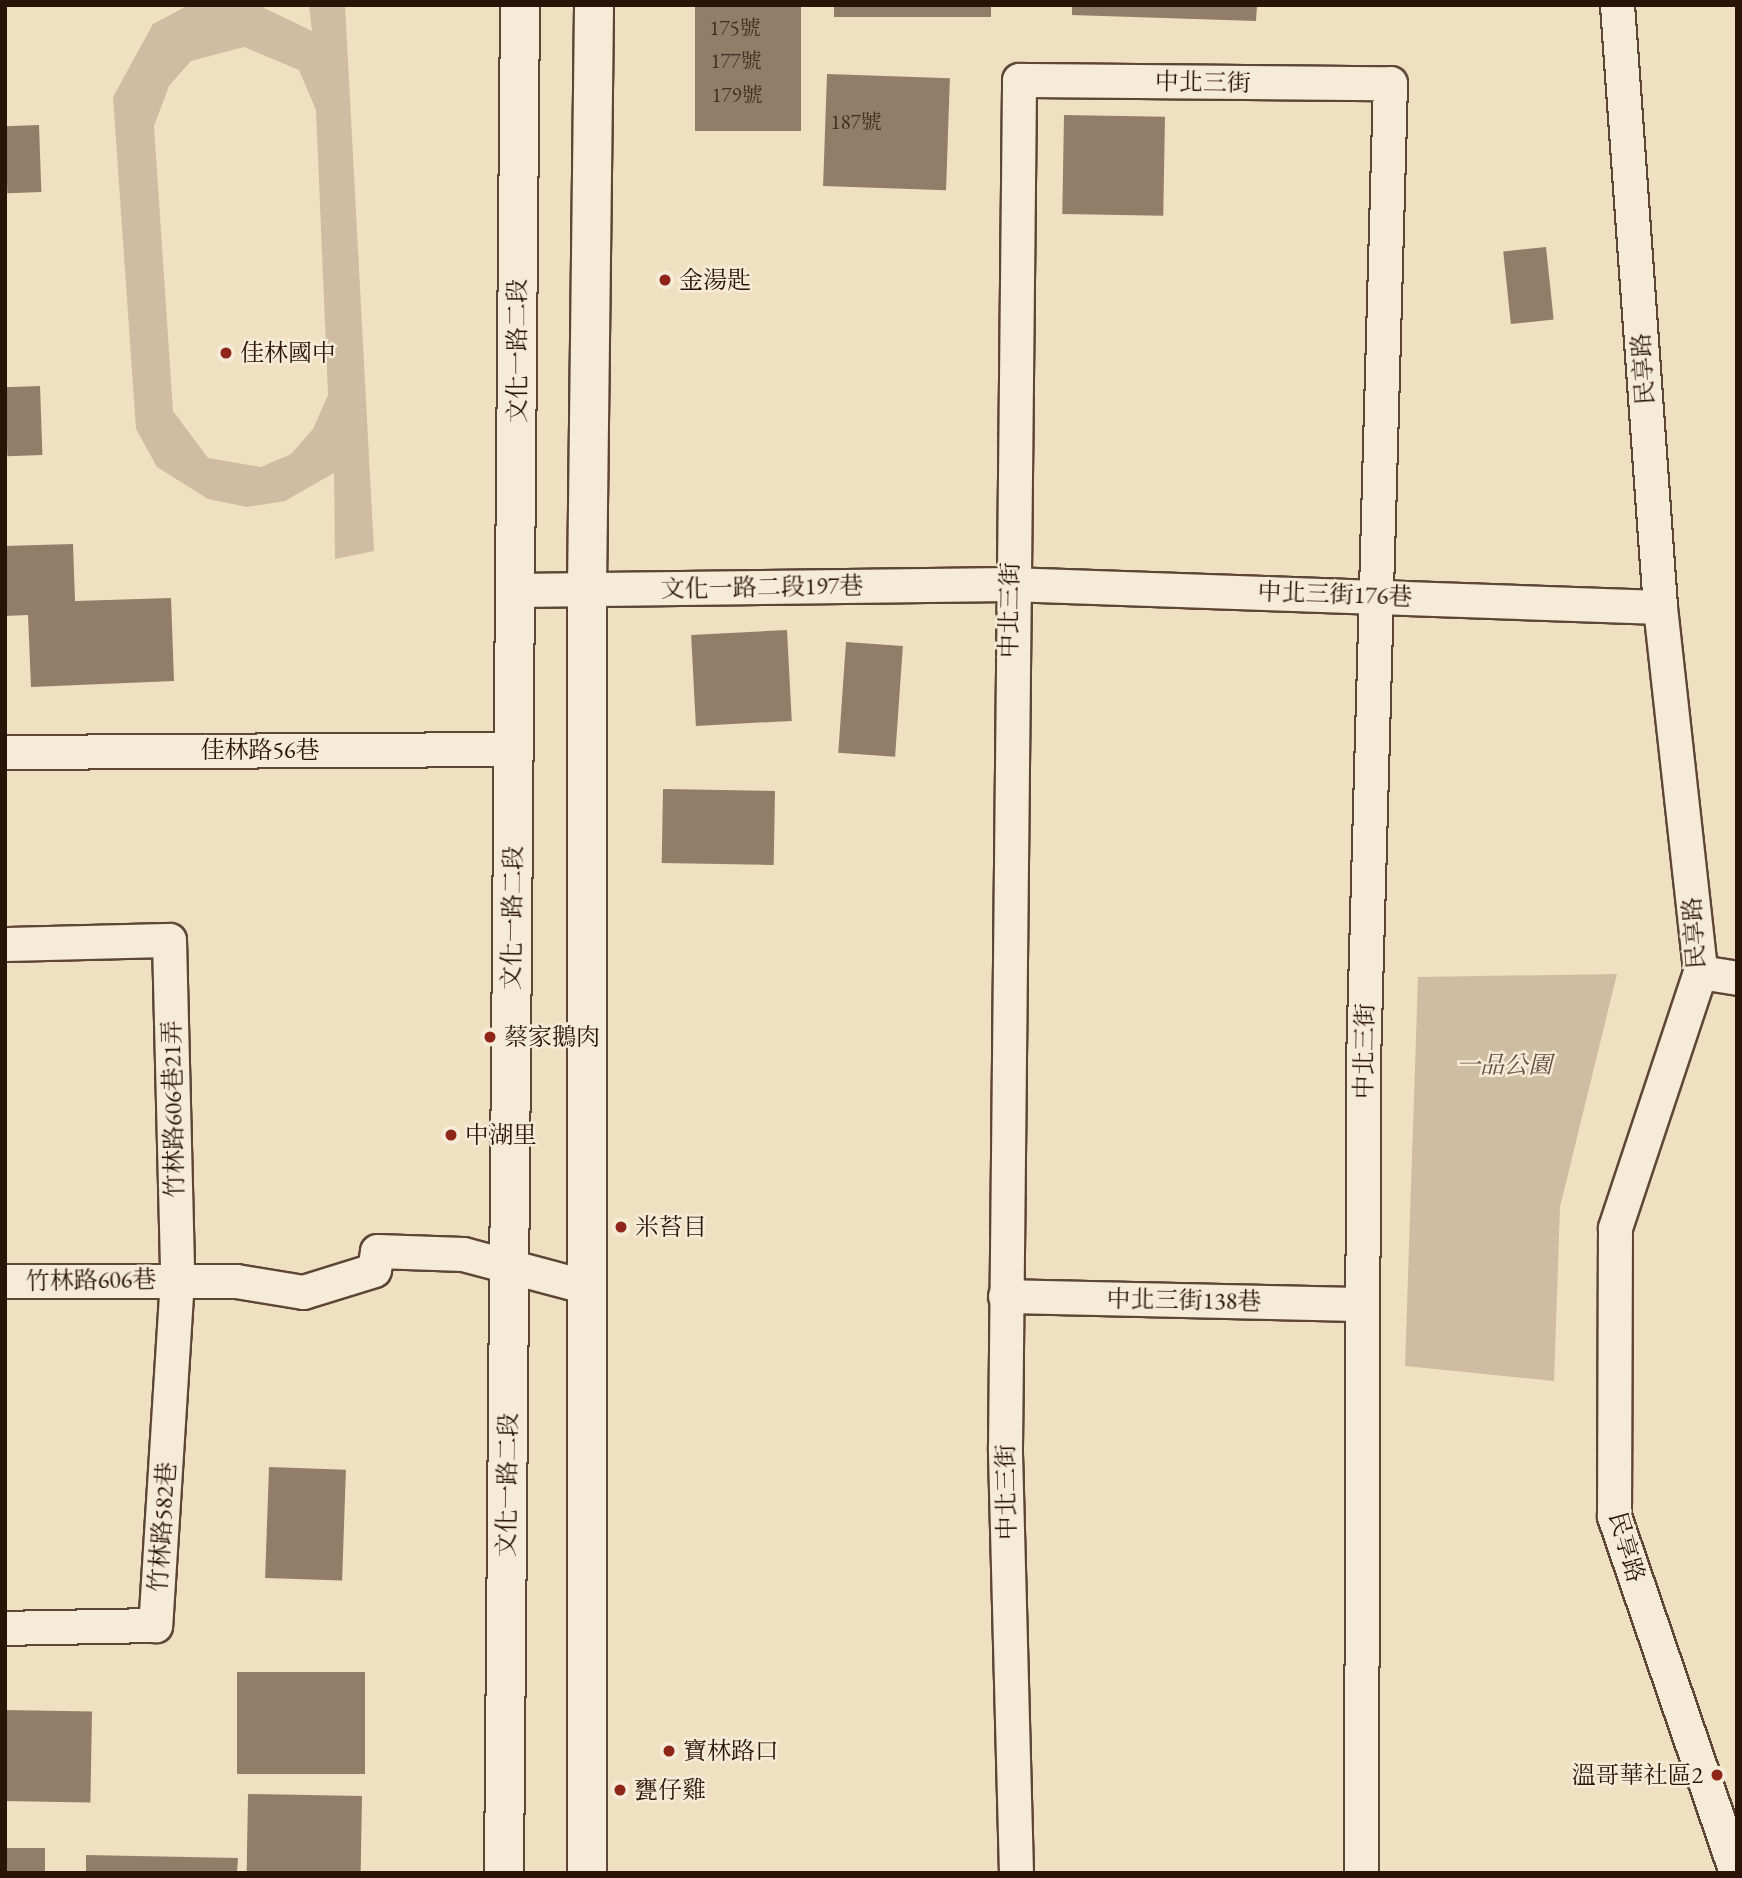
<!DOCTYPE html>
<meta charset="utf-8">
<style>
body{margin:0}
#map{position:relative;width:1742px;height:1878px;overflow:hidden;background:#f0e0c2;font-family:"EB Garamond","Noto Serif TC",serif}
div>[style]{position:absolute}
[style*='--x']{left:calc(var(--x)*1px);top:calc(var(--y)*1px);width:calc(var(--w)*1px);rotate:calc(var(--a)*1deg)}
.green>*{inset:0;background:#cebda2}
.building>*{inset:0;background:#917e68;transform-origin:0 0}
.roads{filter:drop-shadow(2px 0 #5c4736) drop-shadow(-2px 0 #5c4736) drop-shadow(0 2px #5c4736) drop-shadow(0 -2px #5c4736)}
.minor>*{height:33px;margin:-16.5px;padding:0 16.5px;transform-origin:16.5px;border-radius:16.5px;background:#f5ebd7}
.secondary>*{height:38px;margin:-19px;padding:0 19px;transform-origin:19px;border-radius:19px;background:#f5ebd7}
.dots>*{width:19px;height:19px;translate:-50% -50%;box-sizing:border-box;border:4px solid #f5ebd7;border-radius:50%}
span{translate:-50% -50%;white-space:nowrap;text-align:center;line-height:1.15;-webkit-text-stroke:5px #f5ebd7;paint-order:stroke}
.number-label{font-size:21px;color:#442e1f}
.number-label span{-webkit-text-stroke-width:0}
.street-label{font-size:24px;color:#2a1407}
.poi-label{font-size:24px;color:#2a1407}
.left{translate:0 -50%;text-align:left}
.right{translate:-100% -50%;text-align:right}
.park-label{font-size:24px;color:#634f3d;font-style:italic}
.frame{position:absolute;inset:0;border:7px solid #2a1407;pointer-events:none}
</style>
<div id="map">
<div class="green">
<i style="clip-path:polygon(evenodd,189px 5px,262px 7px,312px 31px,309px 5px,345px 5px,374px 551px,335px 559px,334px 473px,285px 501px,247px 507px,208px 499px,157px 467px,136px 429px,113px 97px,153px 24px,189px 5px,244px 47px,299px 70px,316px 110px,328px 395px,313px 429px,291px 454px,261px 467px,208px 458px,173px 411px,154px 126px,169px 86px,191px 61px,244px 47px)"></i>
<i style="clip-path:polygon(1617px 974px,1560px 1207px,1554px 1381px,1405px 1366px,1418px 977px)"></i>
</div>
<div class="building">
<i style="left:695px;top:5px;width:106px;height:126px"></i>
<i style="left:834px;top:5px;width:157px;height:12px"></i>
<i style="clip-path:polygon(1072px 5px,1257px 5px,1256px 21px,1072px 15px)"></i>
<i style="left:827px;top:74px;width:123px;height:112px;rotate:2deg"></i>
<i style="left:1064px;top:115px;width:101px;height:99px;rotate:1deg"></i>
<i style="left:39px;top:125px;width:67px;height:34px;rotate:88deg"></i>
<i style="left:1546px;top:247px;width:73px;height:43px;rotate:84deg"></i>
<i style="left:40px;top:386px;width:69px;height:35px;rotate:88deg"></i>
<i style="clip-path:polygon(73px 544px,75px 601px,171px 598px,174px 681px,31px 687px,28px 615px,5px 616px,5px 546px)"></i>
<i style="left:787px;top:630px;width:91px;height:96px;rotate:87deg"></i>
<i style="left:846px;top:642px;width:57px;height:111px;rotate:4deg"></i>
<i style="left:663px;top:789px;width:112px;height:74px;rotate:1deg"></i>
<i style="left:269px;top:1467px;width:77px;height:111px;rotate:2deg"></i>
<i style="left:237px;top:1672px;width:128px;height:102px"></i>
<i style="left:5px;top:1710px;width:87px;height:91px;rotate:1deg"></i>
<i style="left:248px;top:1794px;width:114px;height:79px;rotate:1deg"></i>
<i style="left:45px;top:1848px;width:25px;height:40px;rotate:90deg"></i>
<i style="clip-path:polygon(86px 1855px,238px 1858px,237px 1873px,86px 1873px)"></i>
</div>
<div class="roads">
<div class="minor">
<i style="--x:1617;--y:5;--w:604;--a:85.91"></i>
<i style="--x:1660;--y:607;--w:367;--a:83.7"></i>
<i style="--x:1700;--y:972;--w:270;--a:108.4"></i>
<i style="--x:1615;--y:1228;--w:288;--a:90.2"></i>
<i style="--x:1614;--y:1516;--w:377;--a:71.1"></i>
<i style="--x:515;--y:590;--w:494;--a:-0.7"></i>
<i style="--x:1009;--y:584;--w:651;--a:2.02"></i>
<i style="--x:5;--y:752;--w:509;--a:-0.34"></i>
<i style="--x:5;--y:944;--w:164;--a:-1.4"></i>
<i style="--x:169;--y:940;--w:339;--a:88.6"></i>
<i style="--x:177;--y:1279;--w:347;--a:93.6"></i>
<i style="--x:155;--y:1625;--w:150;--a:178.9"></i>
<i style="--x:1700;--y:972;--w:37;--a:9"></i>
<i style="--x:5;--y:1281;--w:231;--a:0"></i>
<i style="--x:236;--y:1281;--w:68;--a:9.3"></i>
<i style="--x:303;--y:1292;--w:74;--a:-17.2"></i>
<i style="--x:374;--y:1270;--w:19;--a:-81"></i>
<i style="--x:377;--y:1251;--w:86;--a:2"></i>
<i style="--x:463;--y:1254;--w:128;--a:14.9"></i>
<i style="--x:1005;--y:1296;--w:357;--a:1.3"></i>
<i style="--x:1016;--y:1873;--w:426;--a:-91.5"></i>
<i style="--x:1005;--y:1447;--w:1367;--a:-89.41"></i>
<i style="--x:1019;--y:80;--w:371;--a:0.5"></i>
<i style="--x:1390;--y:83;--w:977;--a:91.58"></i>
<i style="--x:1363;--y:1060;--w:813;--a:90.14"></i>
</div>
<div class="secondary">
<i style="--x:504;--y:1873;--w:1868;--a:-89.51"></i>
<i style="--x:587;--y:1873;--w:1284;--a:-90"></i>
<i style="--x:587;--y:589;--w:584;--a:-89.31"></i>
</div>
</div>
<div class="dots">
<i style="left:665px;top:280px;background:#8f2418"></i>
<i style="left:226px;top:353px;background:#8f2418"></i>
<i style="left:490px;top:1037px;background:#8f2418"></i>
<i style="left:451px;top:1135px;background:#8f2418"></i>
<i style="left:621px;top:1227px;background:#8f2418"></i>
<i style="left:669px;top:1751px;background:#8f2418"></i>
<i style="left:1717px;top:1775px;background:#8f2418"></i>
<i style="left:620px;top:1790px;background:#8f2418"></i>
</div>
<div class="number-label">
<span style="left:735px;top:28px">175號</span>
<span style="left:736px;top:61px">177號</span>
<span style="left:737px;top:95px">179號</span>
<span style="left:856px;top:122px">187號</span>
</div>
<div class="street-label">
<span style="left:1203px;top:82px;rotate:1deg">中北三街</span>
<span style="left:517px;top:351px;rotate:-90deg">文化一路二段</span>
<span style="left:1643px;top:369px;rotate:-94deg">民享路</span>
<span style="left:762px;top:587px;rotate:-1deg">文化一路二段197巷</span>
<span style="left:1335px;top:594px;rotate:2deg">中北三街176巷</span>
<span style="left:1009px;top:610px;rotate:-89deg">中北三街</span>
<span style="left:260px;top:750px">佳林路56巷</span>
<span style="left:512px;top:918px;rotate:-89deg">文化一路二段</span>
<span style="left:1694px;top:933px;rotate:-94deg">民享路</span>
<span style="left:1364px;top:1051px;rotate:-89deg">中北三街</span>
<span style="left:173px;top:1109px;rotate:-91deg">竹林路606巷21弄</span>
<span style="left:91px;top:1280px;rotate:-1deg">竹林路606巷</span>
<span style="left:1184px;top:1300px;rotate:1deg">中北三街138巷</span>
<span style="left:507px;top:1485px;rotate:-89deg">文化一路二段</span>
<span style="left:1006px;top:1492px;rotate:-91deg">中北三街</span>
<span style="left:162px;top:1527px;rotate:-86deg">竹林路582巷</span>
<span style="left:1627px;top:1547px;rotate:74deg">民享路</span>
</div>
<div class="poi-label">
<span class="left" style="left:679px;top:280px">金湯匙</span>
<span class="left" style="left:240px;top:353px">佳林國中</span>
<span class="left" style="left:504px;top:1037px">蔡家鵝肉</span>
<span class="left" style="left:465px;top:1135px">中湖里</span>
<span class="left" style="left:635px;top:1227px">米苔目</span>
<span class="left" style="left:683px;top:1751px">寶林路口</span>
<span class="right" style="left:1703px;top:1775px">溫哥華社區2</span>
<span class="left" style="left:634px;top:1790px">甕仔雞</span>
</div>
<div class="park-label">
<span style="left:1504px;top:1065px">一品公園</span>
</div>
<div class="frame"></div>
</div>
